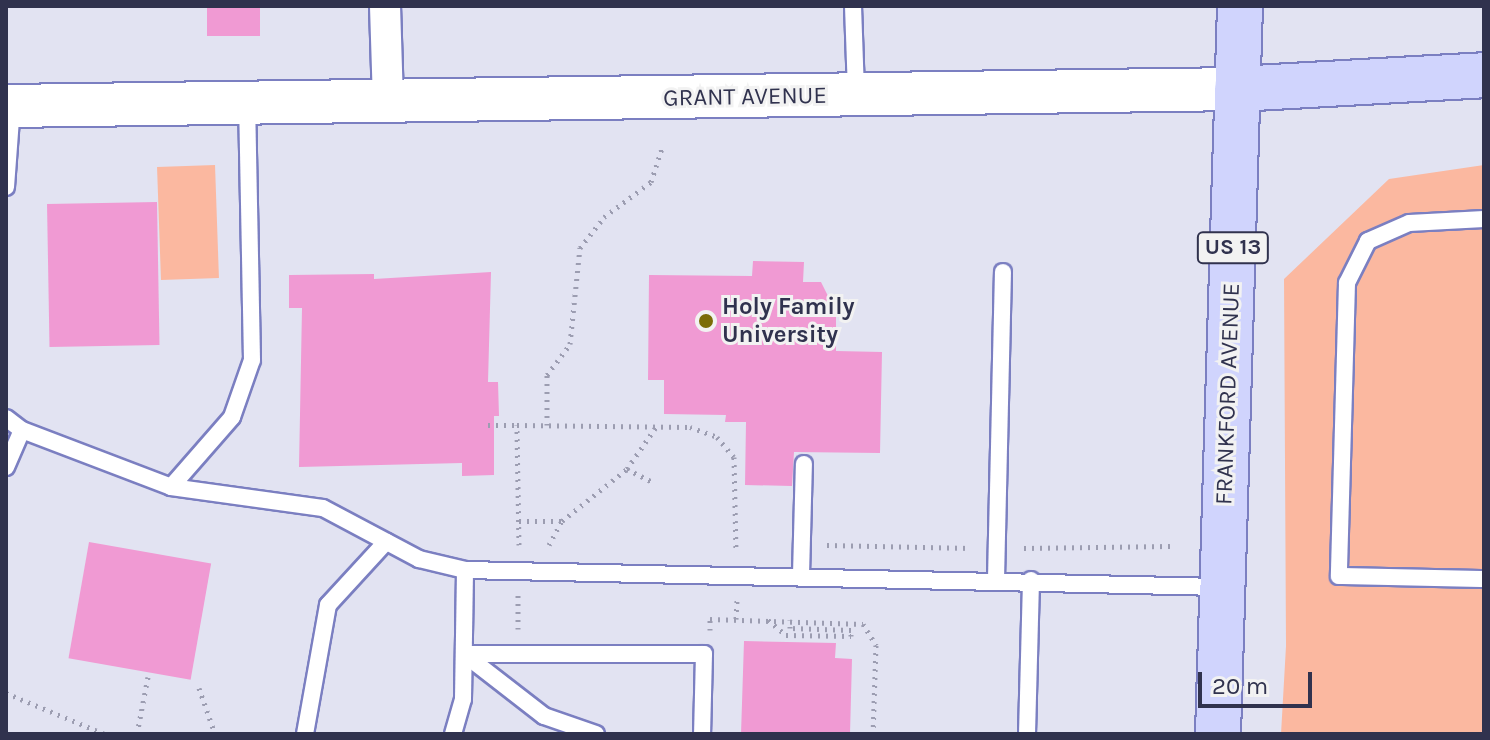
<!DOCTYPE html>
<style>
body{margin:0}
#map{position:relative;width:1490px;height:740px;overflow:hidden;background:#e2e3f2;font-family:Karla,sans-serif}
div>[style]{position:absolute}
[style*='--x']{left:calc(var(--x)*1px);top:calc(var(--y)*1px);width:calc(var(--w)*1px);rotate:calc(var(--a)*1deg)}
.green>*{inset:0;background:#fbb8a0;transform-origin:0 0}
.building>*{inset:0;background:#f09ad3;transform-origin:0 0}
.path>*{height:5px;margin-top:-2.5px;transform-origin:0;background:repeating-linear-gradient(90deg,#9c9db1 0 2px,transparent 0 8px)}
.roads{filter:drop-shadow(2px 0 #7b7fc1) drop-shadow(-2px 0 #7b7fc1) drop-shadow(0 2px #7b7fc1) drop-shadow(0 -2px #7b7fc1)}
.lane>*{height:16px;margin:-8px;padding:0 8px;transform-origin:8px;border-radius:8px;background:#fff}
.street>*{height:30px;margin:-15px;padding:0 15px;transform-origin:15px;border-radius:15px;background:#fff}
.secondary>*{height:42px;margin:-21px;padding:0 21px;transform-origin:21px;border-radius:21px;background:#fff}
.primary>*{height:44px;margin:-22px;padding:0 22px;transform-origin:22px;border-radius:22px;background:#d0d4fd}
.dots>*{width:22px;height:22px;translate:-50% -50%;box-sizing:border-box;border:4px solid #f2f2f2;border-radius:50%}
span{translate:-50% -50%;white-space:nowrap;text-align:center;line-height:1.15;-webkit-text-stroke:6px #f2f2f2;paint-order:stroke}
.shield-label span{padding:2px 6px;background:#f2f2f2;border:2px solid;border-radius:6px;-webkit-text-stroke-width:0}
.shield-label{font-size:22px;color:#30324e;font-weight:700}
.street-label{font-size:24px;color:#30324e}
.poi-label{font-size:24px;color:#30324e;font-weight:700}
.left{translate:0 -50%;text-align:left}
.frame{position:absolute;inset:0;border:8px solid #30324e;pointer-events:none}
.scale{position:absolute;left:1198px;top:672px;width:114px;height:36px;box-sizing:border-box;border:4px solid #30324e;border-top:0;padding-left:10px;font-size:24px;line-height:28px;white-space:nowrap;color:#30324e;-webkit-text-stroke:6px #f2f2f2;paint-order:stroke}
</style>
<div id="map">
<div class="green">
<i style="left:215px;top:165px;width:113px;height:58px;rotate:88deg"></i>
<i style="clip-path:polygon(1484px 165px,1484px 734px,1281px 734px,1286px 646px,1284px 279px,1389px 179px)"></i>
</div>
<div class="building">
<i style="left:207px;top:6px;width:53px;height:30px"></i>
<i style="left:157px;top:202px;width:143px;height:110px;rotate:89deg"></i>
<i style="clip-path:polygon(753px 261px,804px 262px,803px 282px,821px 282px,836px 312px,836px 351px,882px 352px,880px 453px,794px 452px,792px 486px,745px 485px,746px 422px,725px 422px,726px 415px,664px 414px,664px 380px,648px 380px,649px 275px,752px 276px)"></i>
<i style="clip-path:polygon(491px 272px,488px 382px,498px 382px,499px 416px,494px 416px,494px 475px,462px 476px,462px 463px,299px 467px,302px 308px,289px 308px,289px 275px,374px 274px,374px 279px)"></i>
<i style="left:89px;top:542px;width:124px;height:118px;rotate:10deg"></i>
<i style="clip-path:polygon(744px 641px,836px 643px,835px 658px,852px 659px,850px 734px,741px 734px)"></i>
</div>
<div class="path">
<i style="--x:488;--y:425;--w:29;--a:0"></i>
<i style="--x:547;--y:425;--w:50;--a:-90"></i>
<i style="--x:547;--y:375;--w:39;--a:-53"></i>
<i style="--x:570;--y:344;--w:97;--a:-84.1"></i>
<i style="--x:580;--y:248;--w:39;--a:-52"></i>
<i style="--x:604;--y:217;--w:59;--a:-36.7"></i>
<i style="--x:651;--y:182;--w:36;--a:-72"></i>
<i style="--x:627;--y:469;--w:27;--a:27"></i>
<i style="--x:519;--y:521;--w:42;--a:0"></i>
<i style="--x:519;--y:545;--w:120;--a:-91"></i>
<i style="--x:517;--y:425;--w:173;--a:0.7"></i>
<i style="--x:690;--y:427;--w:29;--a:20"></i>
<i style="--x:717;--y:437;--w:26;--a:50"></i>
<i style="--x:734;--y:457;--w:93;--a:88.8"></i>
<i style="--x:549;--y:545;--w:27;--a:-62"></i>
<i style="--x:562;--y:521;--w:83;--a:-38.7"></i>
<i style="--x:627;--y:469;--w:51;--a:-55.4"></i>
<i style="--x:827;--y:545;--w:144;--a:1.2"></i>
<i style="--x:1024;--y:548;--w:146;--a:-0.8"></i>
<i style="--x:736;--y:619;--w:19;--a:-87"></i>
<i style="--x:768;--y:620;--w:23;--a:40"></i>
<i style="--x:786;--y:635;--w:65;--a:0.9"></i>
<i style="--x:851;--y:636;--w:6;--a:-90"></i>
<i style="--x:851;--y:630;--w:61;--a:-178.1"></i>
<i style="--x:790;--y:628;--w:8;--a:-90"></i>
<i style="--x:518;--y:629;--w:34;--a:-90"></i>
<i style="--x:710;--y:630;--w:11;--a:-90"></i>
<i style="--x:710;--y:619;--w:153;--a:1.9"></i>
<i style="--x:863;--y:624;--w:25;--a:58"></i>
<i style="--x:876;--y:645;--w:89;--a:91.9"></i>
<i style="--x:199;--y:688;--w:49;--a:70.8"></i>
<i style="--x:6;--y:693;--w:107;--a:22.5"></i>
<i style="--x:137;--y:734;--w:58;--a:-79.1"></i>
</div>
<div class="roads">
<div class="lane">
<i style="--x:853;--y:6;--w:88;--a:88"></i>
<i style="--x:6;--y:187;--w:81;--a:-85.8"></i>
<i style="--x:1484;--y:219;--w:75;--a:176.9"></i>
<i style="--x:1409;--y:223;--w:45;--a:156.3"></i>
<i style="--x:1368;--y:241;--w:47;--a:116.6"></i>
<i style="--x:1347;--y:283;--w:293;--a:91.6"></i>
<i style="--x:1339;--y:576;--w:145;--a:1.2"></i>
<i style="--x:6;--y:418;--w:20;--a:37"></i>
<i style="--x:22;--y:430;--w:160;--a:20.9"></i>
<i style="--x:171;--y:487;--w:153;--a:7.9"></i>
<i style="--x:323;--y:508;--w:109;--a:28"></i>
<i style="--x:419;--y:559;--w:47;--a:13.4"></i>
<i style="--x:465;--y:570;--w:757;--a:1.29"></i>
<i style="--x:6;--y:467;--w:40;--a:-66.6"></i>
<i style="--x:171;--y:487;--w:93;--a:-48.9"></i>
<i style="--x:232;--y:417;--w:60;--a:-70.7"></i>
<i style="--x:252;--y:360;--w:257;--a:-91.1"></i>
<i style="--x:801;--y:575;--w:111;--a:-88.5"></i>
<i style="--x:996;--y:579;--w:307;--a:-88.7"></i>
<i style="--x:464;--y:654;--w:240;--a:0"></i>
<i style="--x:704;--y:654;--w:80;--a:91.4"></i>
<i style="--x:464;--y:654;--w:101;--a:37.8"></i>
<i style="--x:544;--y:716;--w:55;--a:19.1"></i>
<i style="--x:305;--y:734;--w:131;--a:-79.9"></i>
<i style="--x:328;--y:605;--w:86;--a:-47.4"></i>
<i style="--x:453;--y:734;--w:36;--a:-74"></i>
<i style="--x:463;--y:699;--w:129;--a:-89.1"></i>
<i style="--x:1027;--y:734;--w:154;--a:-88.5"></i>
</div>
<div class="street">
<i style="--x:385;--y:6;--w:95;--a:88.2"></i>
</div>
<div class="secondary">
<i style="--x:6;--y:106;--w:1231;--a:-0.79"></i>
</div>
<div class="primary">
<i style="--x:1237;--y:89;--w:247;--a:-3.2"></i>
<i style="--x:1218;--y:734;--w:728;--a:-88.27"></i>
</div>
</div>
<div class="dots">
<i style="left:706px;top:321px;background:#7b6c07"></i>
</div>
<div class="shield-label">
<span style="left:1233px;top:248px">US 13</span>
</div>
<div class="street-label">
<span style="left:745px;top:97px;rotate:-1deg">GRANT AVENUE</span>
<span style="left:1228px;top:394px;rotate:-88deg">FRANKFORD AVENUE</span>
</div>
<div class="poi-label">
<span class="left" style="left:722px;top:321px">Holy Family<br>University</span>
</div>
<div class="frame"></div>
<div class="scale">20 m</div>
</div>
